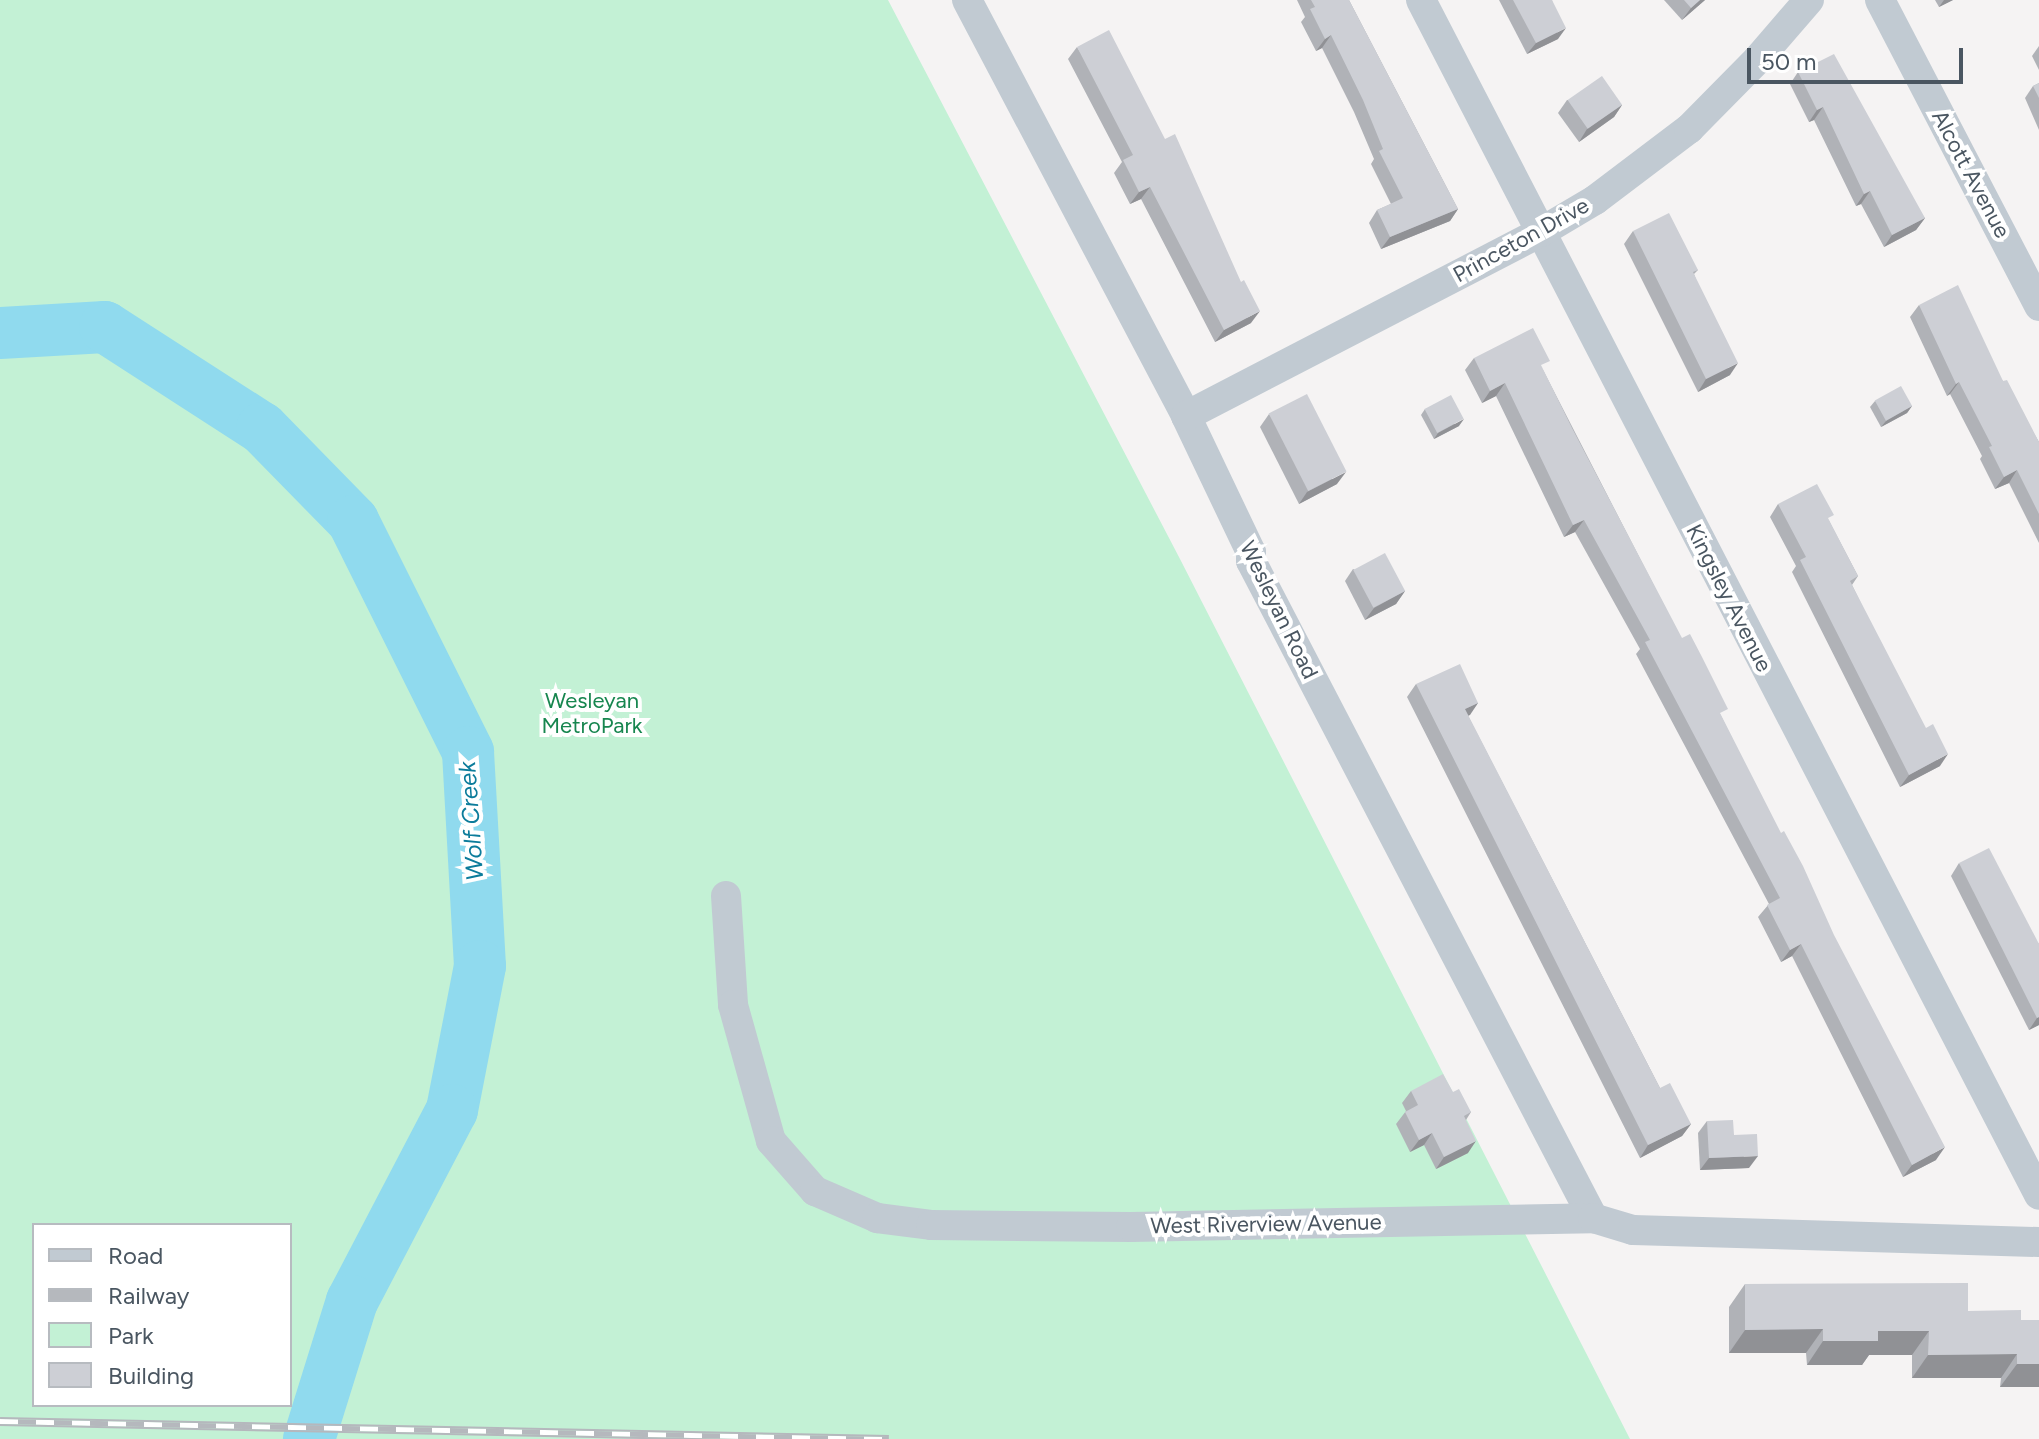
<!DOCTYPE html>
<style>
body{margin:0}
#map{position:relative;width:2039px;height:1439px;overflow:hidden;background:#f5f3f3;font-family:Figtree,sans-serif}
div>[style]{position:absolute}
[style*='--x']{left:calc(var(--x)*1px);top:calc(var(--y)*1px);width:calc(var(--w)*1px);rotate:calc(var(--a)*1deg)}
.green>*{inset:0;background:#c3f1d5}
.river>*{height:52px;margin:-26px;padding:0 26px;transform-origin:26px;border-radius:26px;background:#90daee}
.minor>*{height:30px;margin:-15px;padding:0 15px;transform-origin:15px;border-radius:15px;background:#c1cad2}
.rail>*{height:9px;margin-top:-4.5px;transform-origin:0;background:repeating-linear-gradient(90deg,#fff 0 18px,#b5b8bd 0 36px);box-sizing:border-box;border-block:2px solid #b5b8bd}
.wall>*{inset:0;background:#b0b2b7}
.shaded-wall>*{inset:0;background:#909195}
.building>*{inset:0;background:#cdcfd5;transform-origin:0 0}
span{translate:-50% -50%;white-space:nowrap;text-align:center;line-height:1.15;-webkit-text-stroke:8px #fff;paint-order:stroke}
.street-label{font-size:22px;color:#4a5661}
.park-label{font-size:22px;color:#17864f}
.water-label{font-size:24px;color:#0c7c9b;font-style:italic}
.legend{position:absolute;left:32px;top:1223px;width:260px;height:184px;box-sizing:border-box;background:#fff;border:2px solid #b7bbc0;margin:0;padding:10px 14px;list-style:none;font-size:24px;color:#4a5661}
.legend li{display:flex;align-items:center;gap:16px;height:40px}
.legend b{width:40px;border:2px solid #b7bbc0}
.scale{position:absolute;left:1747px;top:48px;width:216px;height:36px;box-sizing:border-box;border:4px solid #4a5661;border-top:0;padding-left:10px;font-size:24px;line-height:28px;white-space:nowrap;color:#4a5661;-webkit-text-stroke:6px #fff;paint-order:stroke}
</style>
<div id="map">
<div class="green">
<i style="clip-path:polygon(evenodd,0 0,888px 0,1180px 559px,1630px 1439px,0 1439px,0 0,34px 1225px,290px 1225px,290px 1405px,34px 1405px,34px 1225px)"></i>
</div>
<div class="river">
<i style="--x:0;--y:333;--w:105;--a:-3.3"></i>
<i style="--x:105;--y:327;--w:187;--a:32.8"></i>
<i style="--x:262;--y:428;--w:130;--a:45.6"></i>
<i style="--x:353;--y:521;--w:258;--a:63.5"></i>
<i style="--x:468;--y:752;--w:214;--a:86.8"></i>
<i style="--x:480;--y:966;--w:147;--a:101"></i>
<i style="--x:452;--y:1110;--w:216;--a:117.6"></i>
<i style="--x:352;--y:1301;--w:145;--a:107.3"></i>
</div>
<div class="minor">
<i style="--x:967;--y:0;--w:470;--a:62.2"></i>
<i style="--x:1186;--y:416;--w:151;--a:64.5"></i>
<i style="--x:1251;--y:552;--w:9;--a:90"></i>
<i style="--x:1251;--y:561;--w:741;--a:62.5"></i>
<i style="--x:1421;--y:0;--w:1345;--a:62.65"></i>
<i style="--x:1880;--y:0;--w:345;--a:62.5"></i>
<i style="--x:1186;--y:416;--w:400;--a:-27.4"></i>
<i style="--x:1541;--y:232;--w:63;--a:-30.7"></i>
<i style="--x:1595;--y:200;--w:118;--a:-37.1"></i>
<i style="--x:1689;--y:129;--w:98;--a:-45.4"></i>
<i style="--x:1758;--y:59;--w:78;--a:-49.2"></i>
<i style="--x:726;--y:896;--w:109;--a:86.3"></i>
<i style="--x:733;--y:1005;--w:141;--a:74.4"></i>
<i style="--x:771;--y:1141;--w:67;--a:48.7"></i>
<i style="--x:815;--y:1191;--w:68;--a:23.5"></i>
<i style="--x:877;--y:1218;--w:54;--a:7.4"></i>
<i style="--x:931;--y:1225;--w:200;--a:0.6"></i>
<i style="--x:1131;--y:1227;--w:462;--a:-1.1"></i>
<i style="--x:1593;--y:1218;--w:42;--a:16.7"></i>
<i style="--x:1633;--y:1230;--w:406;--a:1.7"></i>
</div>
<div class="rail">
<i style="--x:0;--y:1421;--w:889;--a:1.16"></i>
</div>
<div class="wall">
<i style="clip-path:polygon(1297px 0,1349px 0,1458px 209px,1450px 221px,1381px 249px,1369px 223px,1377px 210px,1391px 204px,1371px 164px,1374px 159px,1354px 112px,1322px 48px,1316px 51px,1301px 22px,1305px 17px)"></i>
<i style="clip-path:polygon(1499px 0,1552px 0,1558px 39px,1527px 54px)"></i>
<i style="clip-path:polygon(1664px 0,1705px 0,1682px 20px)"></i>
<i style="clip-path:polygon(1935px 0,1953px 0,1939px 7px)"></i>
<i style="clip-path:polygon(2039px 46px,2039px 70px,2032px 56px)"></i>
<i style="clip-path:polygon(1077px 47px,1251px 323px,1215px 342px,1141px 199px,1130px 204px,1114px 173px,1122px 162px,1068px 59px)"></i>
<i style="clip-path:polygon(1798px 72px,1925px 218px,1916px 230px,1884px 247px,1861px 204px,1856px 206px,1814px 120px,1809px 122px,1790px 84px)"></i>
<i style="clip-path:polygon(2039px 83px,2039px 130px,2025px 98px,2033px 86px)"></i>
<i style="clip-path:polygon(1567px 100px,1622px 105px,1614px 117px,1579px 142px,1558px 113px)"></i>
<i style="clip-path:polygon(1633px 231px,1698px 270px,1694px 274px,1730px 375px,1698px 392px,1624px 244px)"></i>
<i style="clip-path:polygon(1919px 305px,2003px 381px,2039px 442px,2039px 543px,2009px 483px,1995px 489px,1980px 459px,1982px 456px,1950px 394px,1947px 396px,1910px 317px)"></i>
<i style="clip-path:polygon(1474px 358px,1543px 370px,1722px 718px,1936px 1160px,1903px 1177px,1792px 956px,1781px 962px,1758px 917px,1769px 904px,1636px 654px,1640px 649px,1575px 532px,1564px 537px,1496px 396px,1482px 403px,1465px 370px)"></i>
<i style="clip-path:polygon(1875px 401px,1912px 406px,1907px 413px,1881px 427px,1870px 407px)"></i>
<i style="clip-path:polygon(1425px 409px,1459px 426px,1434px 439px,1421px 415px)"></i>
<i style="clip-path:polygon(1269px 414px,1337px 484px,1299px 504px,1260px 427px)"></i>
<i style="clip-path:polygon(1778px 504px,1829px 521px,1858px 576px,1852px 585px,1940px 766px,1900px 787px,1792px 572px,1796px 566px,1770px 517px)"></i>
<i style="clip-path:polygon(1353px 569px,1405px 591px,1396px 604px,1365px 620px,1345px 581px)"></i>
<i style="clip-path:polygon(1416px 684px,1478px 703px,1468px 716px,1660px 1088px,1691px 1124px,1682px 1136px,1640px 1158px,1407px 697px)"></i>
<i style="clip-path:polygon(1959px 863px,2039px 944px,2039px 1025px,2029px 1030px,1951px 876px)"></i>
<i style="clip-path:polygon(1411px 1091px,1453px 1092px,1471px 1112px,1466px 1120px,1468px 1153px,1436px 1169px,1424px 1145px,1410px 1152px,1396px 1124px,1406px 1111px,1402px 1103px)"></i>
<i style="clip-path:polygon(1707px 1121px,1734px 1135px,1749px 1168px,1700px 1170px,1698px 1133px)"></i>
<i style="clip-path:polygon(1745px 1284px,1968px 1311px,2021px 1320px,2039px 1387px,2000px 1387px,2001px 1378px,1912px 1378px,1912px 1355px,1869px 1355px,1862px 1365px,1807px 1365px,1806px 1353px,1729px 1353px,1729px 1307px)"></i>
</div>
<div class="shaded-wall">
<i style="clip-path:polygon(1700px 0,1705px 0,1682px 20px,1691px 8px)"></i>
<i style="clip-path:polygon(1944px 0,1953px 0,1939px 7px)"></i>
<i style="clip-path:polygon(1566px 28px,1558px 39px,1527px 54px,1536px 43px)"></i>
<i style="clip-path:polygon(1331px 35px,1322px 48px,1316px 51px,1325px 39px)"></i>
<i style="clip-path:polygon(1622px 105px,1614px 117px,1579px 142px,1587px 129px)"></i>
<i style="clip-path:polygon(1823px 107px,1814px 120px,1809px 122px,1817px 110px)"></i>
<i style="clip-path:polygon(1150px 187px,1141px 199px,1130px 204px,1139px 192px)"></i>
<i style="clip-path:polygon(1870px 191px,1861px 204px,1856px 206px,1864px 194px)"></i>
<i style="clip-path:polygon(1458px 209px,1450px 221px,1381px 249px,1390px 237px)"></i>
<i style="clip-path:polygon(1925px 218px,1916px 230px,1884px 247px,1892px 235px)"></i>
<i style="clip-path:polygon(1260px 311px,1251px 323px,1215px 342px,1224px 330px)"></i>
<i style="clip-path:polygon(1738px 363px,1730px 375px,1698px 392px,1706px 379px)"></i>
<i style="clip-path:polygon(1959px 382px,1950px 394px,1947px 396px,1956px 384px)"></i>
<i style="clip-path:polygon(1505px 383px,1496px 396px,1482px 403px,1490px 391px)"></i>
<i style="clip-path:polygon(1912px 406px,1907px 413px,1881px 427px,1886px 421px)"></i>
<i style="clip-path:polygon(1464px 419px,1459px 426px,1434px 439px,1438px 433px)"></i>
<i style="clip-path:polygon(2017px 470px,2009px 483px,1995px 489px,2004px 477px)"></i>
<i style="clip-path:polygon(1346px 472px,1337px 484px,1299px 504px,1307px 492px)"></i>
<i style="clip-path:polygon(1584px 520px,1575px 532px,1564px 537px,1573px 525px)"></i>
<i style="clip-path:polygon(1405px 591px,1396px 604px,1365px 620px,1374px 608px)"></i>
<i style="clip-path:polygon(1478px 703px,1470px 715px,1456px 721px,1465px 709px)"></i>
<i style="clip-path:polygon(1948px 754px,1940px 766px,1900px 787px,1909px 775px)"></i>
<i style="clip-path:polygon(1801px 944px,1792px 956px,1781px 962px,1790px 950px)"></i>
<i style="clip-path:polygon(2039px 1017px,2039px 1025px,2029px 1030px,2037px 1018px)"></i>
<i style="clip-path:polygon(1691px 1124px,1682px 1136px,1640px 1158px,1648px 1145px)"></i>
<i style="clip-path:polygon(1432px 1133px,1424px 1145px,1410px 1152px,1419px 1140px)"></i>
<i style="clip-path:polygon(1476px 1141px,1468px 1153px,1436px 1169px,1444px 1157px)"></i>
<i style="clip-path:polygon(1945px 1147px,1936px 1160px,1903px 1177px,1912px 1165px)"></i>
<i style="clip-path:polygon(1758px 1156px,1749px 1168px,1700px 1170px,1709px 1158px)"></i>
<i style="clip-path:polygon(1823px 1329px,1806px 1353px,1729px 1353px,1745px 1330px)"></i>
<i style="clip-path:polygon(1878px 1331px,1929px 1331px,1912px 1355px,1869px 1355px,1862px 1365px,1807px 1365px,1823px 1341px)"></i>
<i style="clip-path:polygon(2017px 1354px,2001px 1378px,1912px 1378px,1928px 1355px)"></i>
<i style="clip-path:polygon(2017px 1364px,2039px 1364px,2039px 1387px,2000px 1387px)"></i>
</div>
<div class="building">
<i style="clip-path:polygon(1311px 0,1349px 0,1458px 209px,1390px 237px,1377px 210px,1403px 198px,1379px 151px,1383px 149px,1363px 100px,1331px 35px,1325px 39px,1310px 9px,1315px 7px)"></i>
<i style="clip-path:polygon(1513px 0,1552px 0,1566px 28px,1536px 43px)"></i>
<i style="clip-path:polygon(1684px 0,1700px 0,1691px 8px)"></i>
<i style="clip-path:polygon(1109px 30px,1165px 139px,1175px 134px,1241px 282px,1244px 280px,1260px 311px,1224px 330px,1150px 187px,1139px 192px,1123px 160px,1133px 155px,1077px 47px)"></i>
<i style="clip-path:polygon(1834px 54px,1925px 218px,1892px 235px,1870px 191px,1864px 194px,1823px 107px,1817px 110px,1798px 72px)"></i>
<i style="left:1602px;top:76px;width:35px;height:42px;rotate:55deg"></i>
<i style="clip-path:polygon(2039px 83px,2039px 98px,2033px 86px)"></i>
<i style="clip-path:polygon(1669px 213px,1698px 270px,1693px 272px,1738px 363px,1706px 379px,1633px 231px)"></i>
<i style="clip-path:polygon(1958px 285px,2003px 381px,2007px 380px,2039px 442px,2039px 514px,2017px 470px,2004px 477px,1989px 447px,1992px 446px,1959px 382px,1956px 384px,1919px 305px)"></i>
<i style="clip-path:polygon(1533px 328px,1550px 361px,1541px 365px,1572px 428px,1682px 638px,1690px 634px,1702px 657px,1728px 709px,1720px 713px,1781px 833px,1784px 831px,1803px 866px,1834px 935px,1945px 1147px,1912px 1165px,1801px 944px,1790px 950px,1767px 905px,1780px 898px,1645px 642px,1650px 640px,1584px 520px,1573px 525px,1505px 383px,1490px 391px,1474px 358px)"></i>
<i style="left:1901px;top:386px;width:23px;height:30px;rotate:61deg"></i>
<i style="left:1307px;top:394px;width:87px;height:43px;rotate:63deg"></i>
<i style="left:1451px;top:395px;width:27px;height:30px;rotate:62deg"></i>
<i style="clip-path:polygon(1817px 484px,1834px 515px,1828px 518px,1858px 576px,1850px 581px,1926px 728px,1933px 724px,1948px 754px,1909px 775px,1800px 560px,1806px 557px,1778px 504px)"></i>
<i style="left:1385px;top:553px;width:43px;height:36px;rotate:62deg"></i>
<i style="clip-path:polygon(1460px 664px,1478px 703px,1465px 709px,1660px 1088px,1670px 1083px,1691px 1124px,1648px 1145px,1416px 684px)"></i>
<i style="clip-path:polygon(1989px 848px,2039px 944px,2039px 1017px,2037px 1018px,1959px 863px)"></i>
<i style="clip-path:polygon(1443px 1074px,1453px 1092px,1459px 1089px,1471px 1112px,1464px 1116px,1476px 1141px,1444px 1157px,1432px 1133px,1419px 1140px,1405px 1112px,1418px 1105px,1411px 1091px)"></i>
<i style="clip-path:polygon(1733px 1120px,1734px 1135px,1757px 1134px,1758px 1156px,1709px 1158px,1707px 1121px)"></i>
<i style="clip-path:polygon(1968px 1283px,1968px 1311px,2021px 1310px,2021px 1320px,2039px 1320px,2039px 1364px,2017px 1364px,2017px 1354px,1928px 1355px,1929px 1331px,1878px 1331px,1878px 1341px,1823px 1341px,1823px 1329px,1745px 1330px,1745px 1284px)"></i>
</div>
<div class="street-label">
<span style="left:1971px;top:174px;rotate:62deg">Alcott Avenue</span>
<span style="left:1521px;top:240px;rotate:-29deg">Princeton Drive</span>
<span style="left:1729px;top:598px;rotate:63deg">Kingsley Avenue</span>
<span style="left:1279px;top:610px;rotate:64deg">Wesleyan Road</span>
<span style="left:1266px;top:1224px;rotate:-1deg">West Riverview Avenue</span>
</div>
<div class="park-label">
<span style="left:592px;top:713px">Wesleyan<br>MetroPark</span>
</div>
<div class="water-label">
<span style="left:471px;top:821px;rotate:-94deg">Wolf Creek</span>
</div>
<ul class="legend">
<li><b style="height:10px;background:#c1cad2"></b>Road</li>
<li><b style="height:10px;background:#b5b8bd"></b>Railway</li>
<li><b style="height:22px;background:#c3f1d5"></b>Park</li>
<li><b style="height:22px;background:#cdcfd5"></b>Building</li>
</ul>
<div class="scale">50 m</div>
</div>
